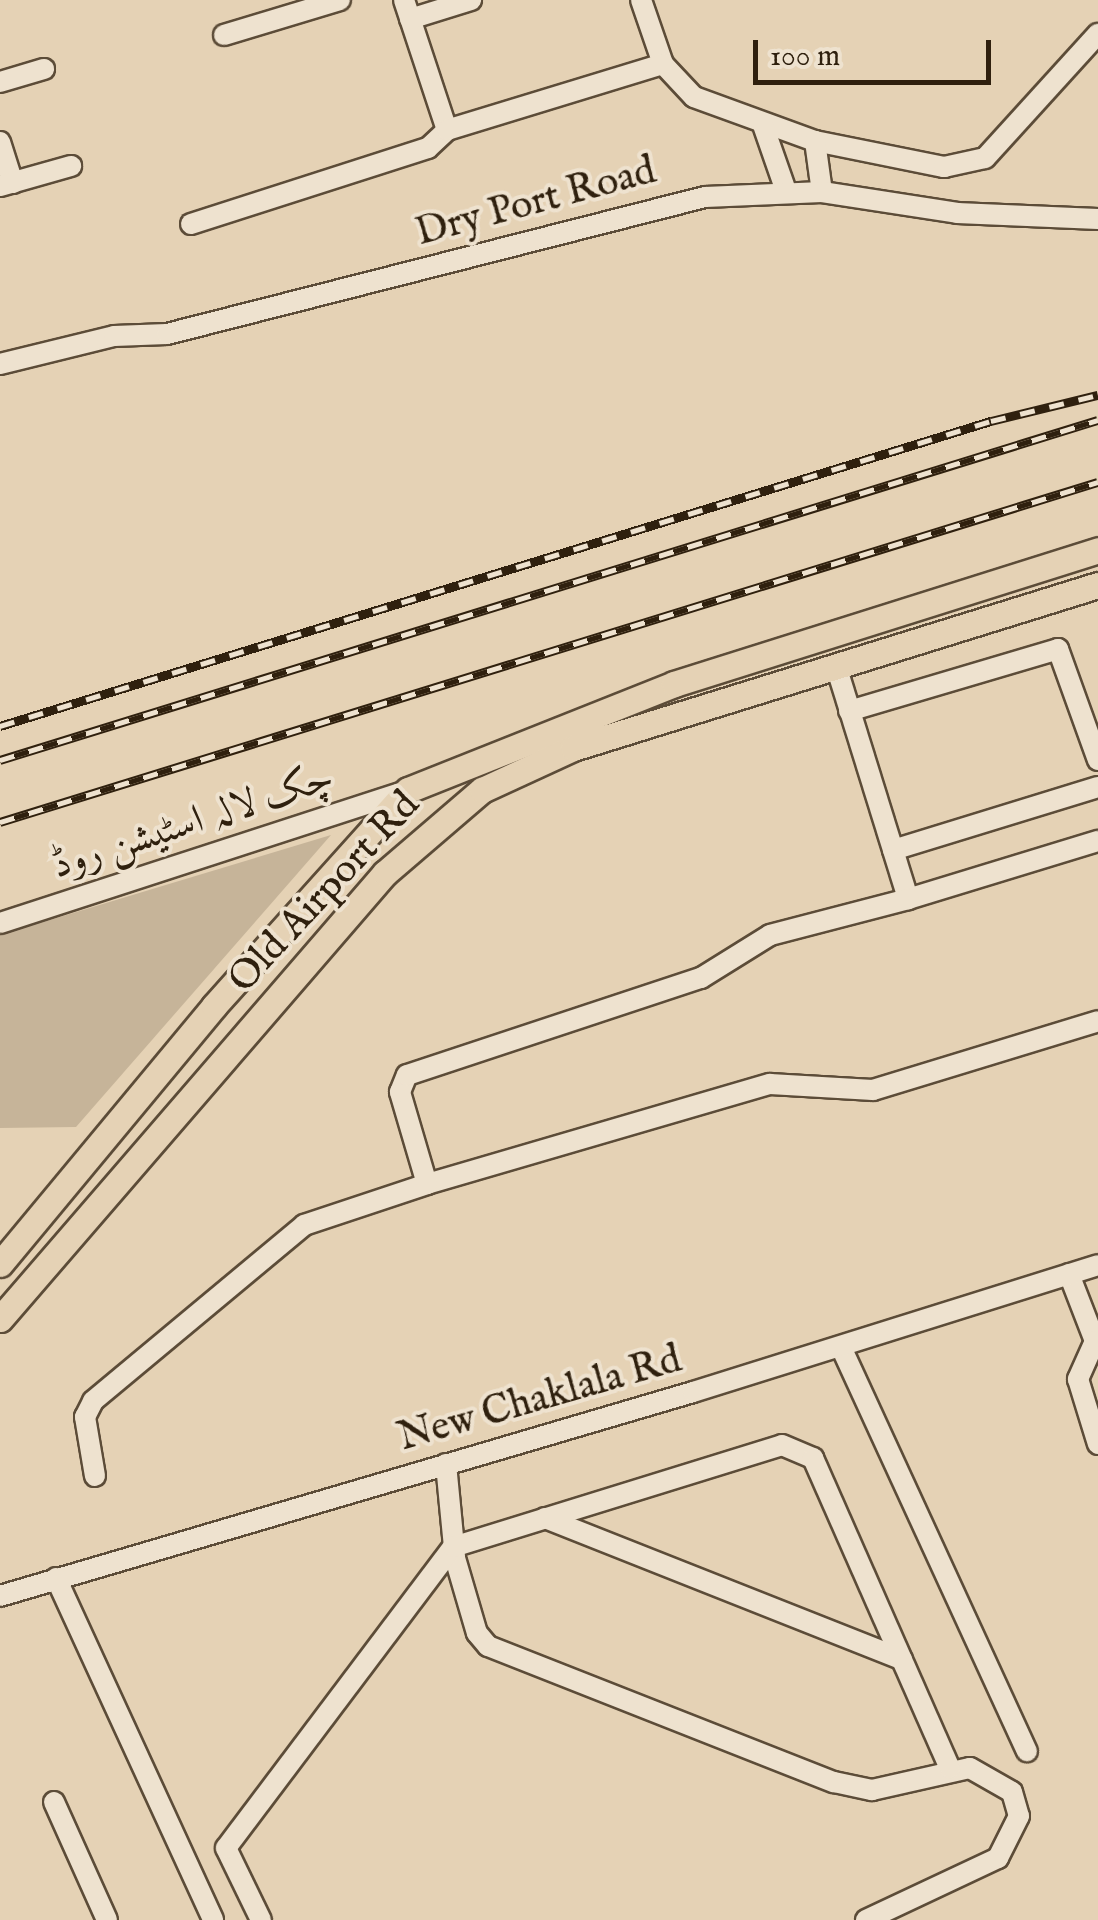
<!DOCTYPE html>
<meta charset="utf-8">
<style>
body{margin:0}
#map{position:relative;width:1098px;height:1920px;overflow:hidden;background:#e5d2b5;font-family:"IM FELL English",Amiri,serif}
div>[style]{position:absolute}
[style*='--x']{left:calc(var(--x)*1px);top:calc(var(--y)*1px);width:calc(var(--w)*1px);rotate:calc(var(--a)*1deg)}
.green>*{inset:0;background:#c6b499}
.roads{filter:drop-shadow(2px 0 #5c4c38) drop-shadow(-2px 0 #5c4c38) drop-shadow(0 2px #5c4c38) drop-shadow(0 -2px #5c4c38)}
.minor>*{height:20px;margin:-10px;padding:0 10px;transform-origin:10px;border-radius:10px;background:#eee2cf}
.major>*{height:25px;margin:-12.5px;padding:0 12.5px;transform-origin:12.5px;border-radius:12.5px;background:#e5d2b5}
.rail>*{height:9px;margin-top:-4.5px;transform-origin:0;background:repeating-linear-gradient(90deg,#eee2cf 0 15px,#2f200e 0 30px);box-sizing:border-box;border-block:2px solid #2f200e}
span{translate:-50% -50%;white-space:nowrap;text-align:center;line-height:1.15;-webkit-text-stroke:8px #eee2cf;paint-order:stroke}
.street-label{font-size:40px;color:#2f200e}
.scale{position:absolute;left:753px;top:40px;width:238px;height:45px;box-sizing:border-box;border:5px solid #2f200e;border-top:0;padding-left:12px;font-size:30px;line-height:35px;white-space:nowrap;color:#2f200e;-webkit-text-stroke:8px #eee2cf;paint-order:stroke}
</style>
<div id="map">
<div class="green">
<i style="clip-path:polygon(331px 835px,76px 1127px,0 1128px,0 935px)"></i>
</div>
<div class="roads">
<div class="minor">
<i style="--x:404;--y:0;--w:137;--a:71.7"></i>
<i style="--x:641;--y:0;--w:68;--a:71"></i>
<i style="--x:663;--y:64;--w:45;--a:46.8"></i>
<i style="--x:694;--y:97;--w:129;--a:20"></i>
<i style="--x:815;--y:141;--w:132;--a:11.4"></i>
<i style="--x:944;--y:167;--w:42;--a:-12.4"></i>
<i style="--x:985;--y:158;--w:168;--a:-47.7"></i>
<i style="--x:410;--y:19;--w:64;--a:-17.3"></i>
<i style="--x:224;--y:35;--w:121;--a:-16.8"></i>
<i style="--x:0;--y:82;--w:46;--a:-16.5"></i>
<i style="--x:763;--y:125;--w:70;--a:70.8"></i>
<i style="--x:815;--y:141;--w:51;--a:82.2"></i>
<i style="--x:0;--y:142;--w:43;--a:72.4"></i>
<i style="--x:0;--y:186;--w:74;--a:-15.7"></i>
<i style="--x:191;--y:224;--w:249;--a:-17.8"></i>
<i style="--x:428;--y:148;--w:26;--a:-43"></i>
<i style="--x:447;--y:130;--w:226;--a:-17"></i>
<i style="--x:0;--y:364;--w:117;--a:-13.8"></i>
<i style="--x:114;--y:336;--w:53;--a:-2.2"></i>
<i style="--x:167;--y:334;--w:555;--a:-14.29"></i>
<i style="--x:705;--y:197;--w:117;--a:-2.4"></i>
<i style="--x:822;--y:192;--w:137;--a:8.8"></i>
<i style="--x:957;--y:213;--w:141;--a:2.4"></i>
<i style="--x:837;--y:669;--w:241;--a:72.8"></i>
<i style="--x:908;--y:899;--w:199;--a:-17"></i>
<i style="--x:849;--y:711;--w:218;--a:-16.5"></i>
<i style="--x:1058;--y:649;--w:118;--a:70.2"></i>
<i style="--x:893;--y:850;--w:214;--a:-17.1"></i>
<i style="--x:0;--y:923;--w:427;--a:-18"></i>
<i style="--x:427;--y:1184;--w:357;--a:-16.3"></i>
<i style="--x:770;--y:1084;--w:103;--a:3.3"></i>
<i style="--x:873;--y:1090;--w:235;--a:-17"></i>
<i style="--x:1069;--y:1274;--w:72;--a:68.8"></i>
<i style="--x:1095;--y:1341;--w:42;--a:114.1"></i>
<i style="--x:1078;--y:1379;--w:68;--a:72.9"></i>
<i style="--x:841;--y:1347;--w:445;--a:65.3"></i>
<i style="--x:446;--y:1464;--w:94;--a:84.5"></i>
<i style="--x:455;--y:1558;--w:78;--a:73.7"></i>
<i style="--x:477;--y:1633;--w:17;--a:50"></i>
<i style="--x:488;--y:1646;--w:372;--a:21.5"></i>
<i style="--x:834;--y:1782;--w:39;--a:12"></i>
<i style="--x:872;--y:1790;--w:100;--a:-12.7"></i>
<i style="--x:970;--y:1768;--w:48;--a:29.7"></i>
<i style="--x:1012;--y:1792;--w:25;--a:74"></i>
<i style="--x:1019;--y:1816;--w:47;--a:116.6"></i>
<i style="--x:998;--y:1858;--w:146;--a:154.8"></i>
<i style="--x:95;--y:1476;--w:60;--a:-99.6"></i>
<i style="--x:85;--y:1417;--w:18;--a:-63"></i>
<i style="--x:93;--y:1401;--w:275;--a:-39.8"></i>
<i style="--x:304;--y:1225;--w:130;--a:-18.4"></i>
<i style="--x:427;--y:1184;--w:96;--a:-106.4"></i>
<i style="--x:400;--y:1092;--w:18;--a:-68"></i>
<i style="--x:407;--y:1075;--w:310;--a:-18.3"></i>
<i style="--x:701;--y:978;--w:81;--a:-31.9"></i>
<i style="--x:770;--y:935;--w:143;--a:-14.6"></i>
<i style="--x:545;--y:1518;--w:384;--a:21.6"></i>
<i style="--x:56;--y:1578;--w:376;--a:65.3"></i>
<i style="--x:0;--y:1596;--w:722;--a:-16.4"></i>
<i style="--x:693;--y:1392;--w:424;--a:-17.4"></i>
<i style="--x:54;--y:1802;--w:129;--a:65.8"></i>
<i style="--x:261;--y:1920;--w:80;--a:-115.9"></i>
<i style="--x:226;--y:1848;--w:377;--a:-53"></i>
<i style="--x:453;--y:1547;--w:344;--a:-17.2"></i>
<i style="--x:782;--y:1445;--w:34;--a:23"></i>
<i style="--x:813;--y:1458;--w:339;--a:66.2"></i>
</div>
<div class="major">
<i style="--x:0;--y:1264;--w:335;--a:-50.3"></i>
<i style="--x:214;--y:1006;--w:290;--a:-48.1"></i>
<i style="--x:408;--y:790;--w:286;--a:-21.7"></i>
<i style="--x:674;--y:684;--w:445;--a:-17.5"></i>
<i style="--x:0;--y:1319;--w:589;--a:-49.2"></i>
<i style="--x:385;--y:873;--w:128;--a:-40.6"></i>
<i style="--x:482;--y:790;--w:100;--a:-24.8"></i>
<i style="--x:573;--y:748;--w:550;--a:-17.25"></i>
</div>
</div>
<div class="rail">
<i style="--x:0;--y:726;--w:1037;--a:-17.11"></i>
<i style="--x:991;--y:421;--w:110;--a:-13.7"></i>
<i style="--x:0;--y:760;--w:1149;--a:-17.21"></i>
<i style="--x:0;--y:822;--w:1149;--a:-17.21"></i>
</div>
<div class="street-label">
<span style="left:536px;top:203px;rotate:-15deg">Dry Port Road</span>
<span style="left:193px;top:823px;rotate:-18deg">چک لالہ اسٹیشن روڈ</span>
<span style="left:325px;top:893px;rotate:-47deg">Old Airport Rd</span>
<span style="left:540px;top:1400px;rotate:-16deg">New Chaklala Rd</span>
</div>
<div class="scale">100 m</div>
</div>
